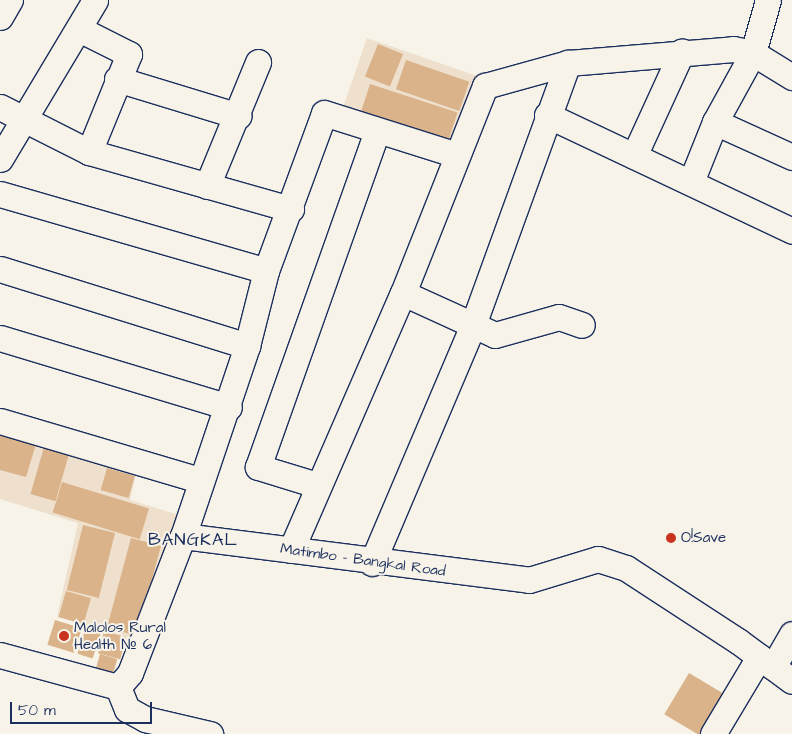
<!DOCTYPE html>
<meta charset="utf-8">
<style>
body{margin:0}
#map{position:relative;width:792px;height:734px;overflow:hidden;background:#f7f3e8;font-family:"Architects Daughter",sans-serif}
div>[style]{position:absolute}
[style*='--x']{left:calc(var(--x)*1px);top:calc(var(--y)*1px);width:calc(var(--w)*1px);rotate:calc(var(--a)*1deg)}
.built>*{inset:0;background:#eee0cc;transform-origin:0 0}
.building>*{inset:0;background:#dab38b;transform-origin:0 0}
.roads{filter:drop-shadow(1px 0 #1b2f5e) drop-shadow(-1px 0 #1b2f5e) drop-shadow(0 1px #1b2f5e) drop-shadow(0 -1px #1b2f5e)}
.minor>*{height:25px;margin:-12.5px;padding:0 12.5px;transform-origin:12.5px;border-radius:12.5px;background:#f7f3e8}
.dots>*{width:14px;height:14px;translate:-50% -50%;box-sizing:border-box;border:2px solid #f7f3e8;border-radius:50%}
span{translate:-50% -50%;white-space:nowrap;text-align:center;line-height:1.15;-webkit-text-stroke:4px #f7f3e8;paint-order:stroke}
.poi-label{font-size:15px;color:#1b2f5e}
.left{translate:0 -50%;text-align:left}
.street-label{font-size:15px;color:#1b2f5e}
.quarter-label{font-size:18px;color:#1b2f5e;letter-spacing:1px}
.scale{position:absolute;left:10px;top:702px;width:142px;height:22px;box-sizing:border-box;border:2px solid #1b2f5e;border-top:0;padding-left:6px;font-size:15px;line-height:18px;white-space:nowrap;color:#1b2f5e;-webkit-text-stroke:4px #f7f3e8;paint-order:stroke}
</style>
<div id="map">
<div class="built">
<i style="left:367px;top:38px;width:115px;height:74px;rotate:19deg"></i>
<i style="clip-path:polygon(0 429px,137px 469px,130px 500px,179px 515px,134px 639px,57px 617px,78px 523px,0 499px)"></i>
</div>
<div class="building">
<i style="left:378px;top:44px;width:27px;height:35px;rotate:22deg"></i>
<i style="left:406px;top:60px;width:67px;height:31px;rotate:19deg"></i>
<i style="left:370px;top:84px;width:92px;height:31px;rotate:18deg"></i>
<i style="clip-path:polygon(0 433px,36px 444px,26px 477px,0 470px)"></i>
<i style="left:44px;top:447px;width:26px;height:49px;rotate:16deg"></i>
<i style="left:107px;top:468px;width:29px;height:23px;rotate:16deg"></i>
<i style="left:62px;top:482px;width:91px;height:32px;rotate:17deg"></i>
<i style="left:83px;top:525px;width:33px;height:67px;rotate:14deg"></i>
<i style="left:131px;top:538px;width:31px;height:93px;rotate:15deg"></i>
<i style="left:66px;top:591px;width:26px;height:27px;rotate:16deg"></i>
<i style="left:55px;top:620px;width:28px;height:26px;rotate:17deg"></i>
<i style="left:86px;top:627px;width:16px;height:28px;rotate:18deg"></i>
<i style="left:104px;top:631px;width:23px;height:23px;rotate:15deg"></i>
<i style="left:100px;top:654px;width:18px;height:16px;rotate:16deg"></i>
<i style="left:689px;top:673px;width:41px;height:48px;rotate:31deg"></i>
</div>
<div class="roads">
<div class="minor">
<i style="--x:0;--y:17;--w:20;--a:-60"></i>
<i style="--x:79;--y:29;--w:56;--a:26.6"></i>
<i style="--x:129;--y:54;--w:106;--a:112.2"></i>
<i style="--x:117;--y:79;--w:127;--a:16.9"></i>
<i style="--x:0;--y:107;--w:100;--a:26.8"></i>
<i style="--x:89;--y:152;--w:210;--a:15.8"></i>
<i style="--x:547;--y:115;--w:271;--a:25.3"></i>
<i style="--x:715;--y:122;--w:85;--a:24.4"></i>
<i style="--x:634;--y:156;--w:115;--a:-65.4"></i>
<i style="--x:0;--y:159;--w:185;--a:-59.1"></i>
<i style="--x:691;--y:182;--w:65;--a:-68.2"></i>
<i style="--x:715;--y:122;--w:79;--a:-61.2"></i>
<i style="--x:753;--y:53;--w:55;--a:-74.2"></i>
<i style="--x:207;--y:186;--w:134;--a:-67.6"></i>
<i style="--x:0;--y:194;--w:277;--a:16.1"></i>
<i style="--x:0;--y:269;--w:259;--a:17.3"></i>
<i style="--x:247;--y:346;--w:200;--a:108.6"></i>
<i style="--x:403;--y:293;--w:101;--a:24.5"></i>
<i style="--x:495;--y:335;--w:66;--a:-15.7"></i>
<i style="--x:559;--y:317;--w:24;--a:19"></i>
<i style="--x:0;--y:338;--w:239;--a:16.8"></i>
<i style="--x:247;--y:346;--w:77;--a:-75.8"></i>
<i style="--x:266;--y:271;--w:168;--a:-69.8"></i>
<i style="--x:324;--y:113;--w:139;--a:17.5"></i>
<i style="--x:0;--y:421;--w:208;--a:16.5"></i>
<i style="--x:317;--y:485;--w:62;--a:-163"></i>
<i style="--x:258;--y:467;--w:356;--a:-70.5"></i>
<i style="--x:291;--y:550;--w:280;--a:-66.5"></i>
<i style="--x:403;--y:293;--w:223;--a:-68.4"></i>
<i style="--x:485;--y:86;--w:86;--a:-15.5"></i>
<i style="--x:568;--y:63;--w:166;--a:-4.8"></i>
<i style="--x:733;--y:49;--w:20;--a:11"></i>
<i style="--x:753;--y:53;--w:46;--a:31.6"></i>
<i style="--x:372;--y:563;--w:259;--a:-67"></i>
<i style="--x:473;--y:325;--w:279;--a:-70.1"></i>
<i style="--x:0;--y:655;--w:122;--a:15.2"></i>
<i style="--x:773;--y:667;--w:38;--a:-60"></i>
<i style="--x:118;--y:687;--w:18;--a:-49"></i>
<i style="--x:130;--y:673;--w:147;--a:-68.9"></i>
<i style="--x:183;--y:536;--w:349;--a:7.2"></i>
<i style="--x:529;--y:580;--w:72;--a:-16.9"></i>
<i style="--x:598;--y:559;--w:29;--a:18"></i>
<i style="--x:626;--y:568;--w:134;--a:33.1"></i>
<i style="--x:738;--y:641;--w:67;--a:36.5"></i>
<i style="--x:118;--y:687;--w:24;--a:68"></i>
<i style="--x:127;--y:709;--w:21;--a:29"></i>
<i style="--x:145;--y:719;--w:67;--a:13"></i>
<i style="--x:713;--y:734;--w:90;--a:-59.1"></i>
</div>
</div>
<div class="dots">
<i style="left:671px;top:538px;background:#c8321e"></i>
<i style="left:64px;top:636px;background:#c8321e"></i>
</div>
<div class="poi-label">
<span class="left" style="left:681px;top:538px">O!Save</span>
<span class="left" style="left:74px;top:636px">Malolos Rural<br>Health № 6</span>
</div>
<div class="street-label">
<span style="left:363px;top:560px;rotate:8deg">Matimbo - Bangkal Road</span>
</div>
<div class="quarter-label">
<span style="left:193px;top:540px">BANGKAL</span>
</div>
<div class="scale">50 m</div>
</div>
